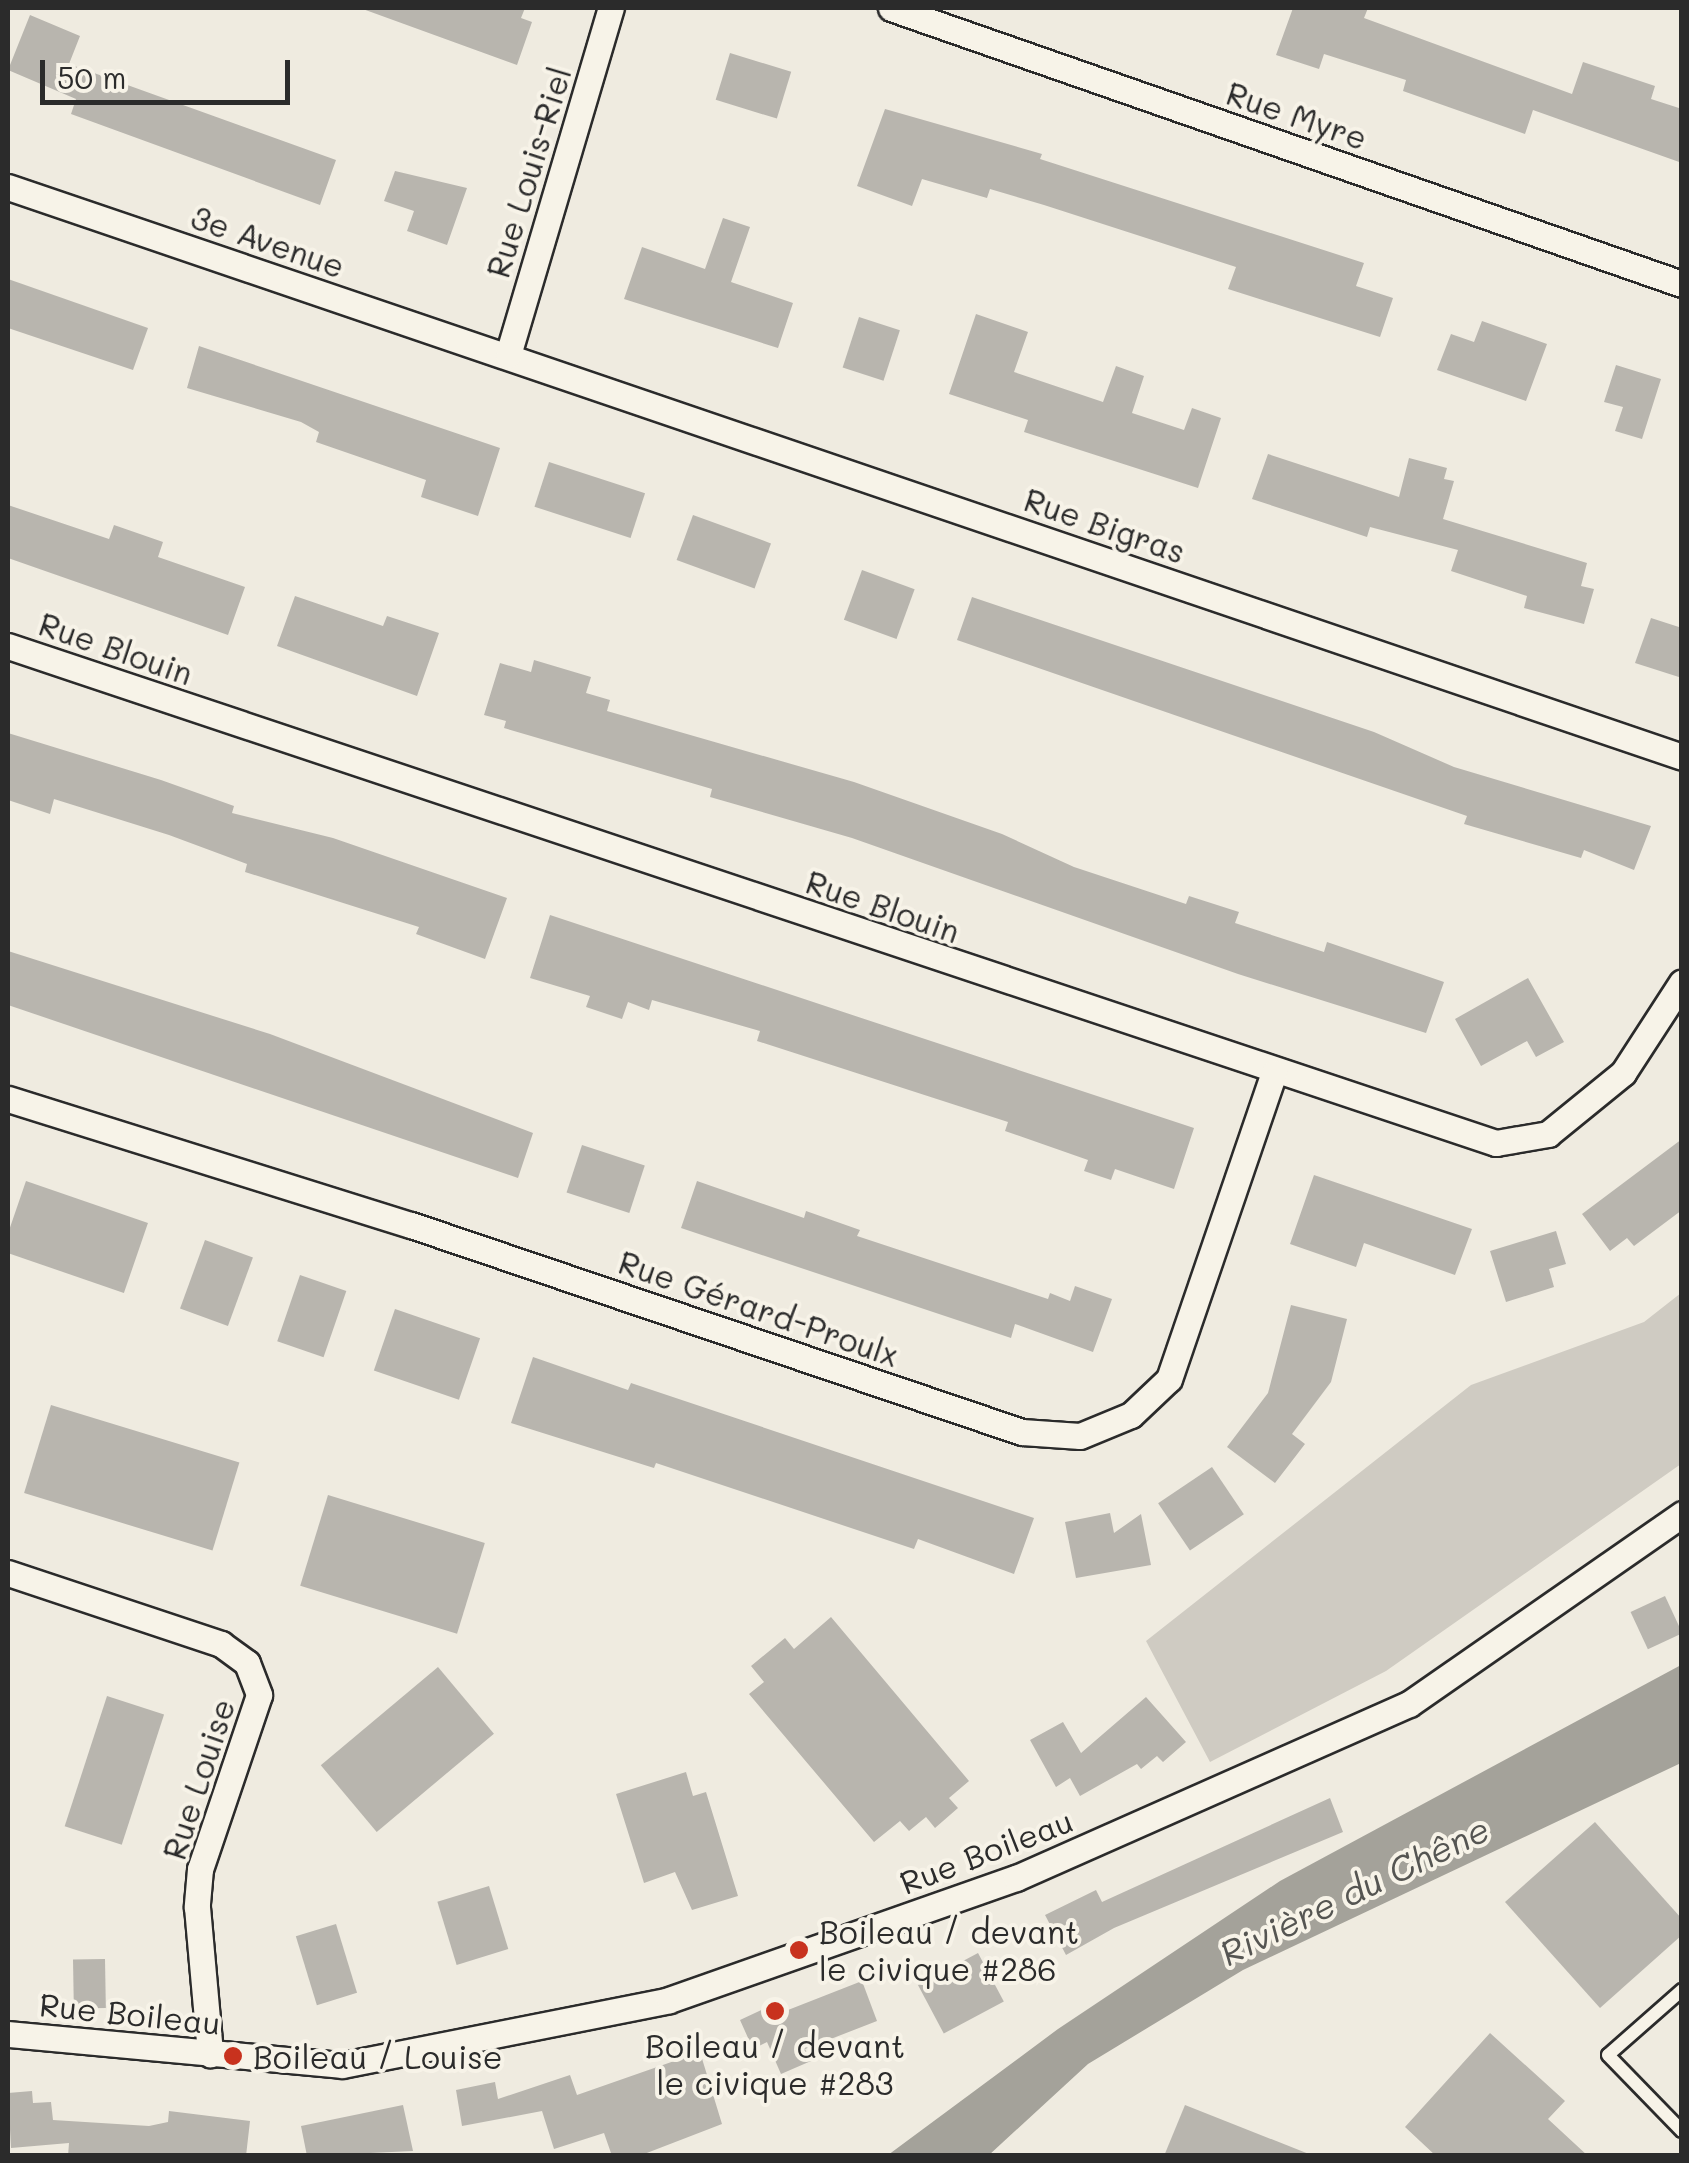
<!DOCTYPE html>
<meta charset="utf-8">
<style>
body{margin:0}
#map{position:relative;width:1689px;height:2163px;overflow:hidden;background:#efebe0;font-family:Mali,sans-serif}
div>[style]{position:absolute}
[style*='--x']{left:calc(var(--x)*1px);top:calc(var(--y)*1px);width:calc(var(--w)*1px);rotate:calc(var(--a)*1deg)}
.green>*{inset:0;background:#cfcbc2}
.water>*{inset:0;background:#a4a29a}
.building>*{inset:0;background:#b8b5ae;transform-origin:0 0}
.roads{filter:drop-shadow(2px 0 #2b2b2b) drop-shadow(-2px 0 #2b2b2b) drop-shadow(0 2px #2b2b2b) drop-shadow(0 -2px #2b2b2b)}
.lane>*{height:12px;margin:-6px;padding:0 6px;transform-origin:6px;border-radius:6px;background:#f7f3e8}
.street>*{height:25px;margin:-12.5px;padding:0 12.5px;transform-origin:12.5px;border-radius:12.5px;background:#f7f3e8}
.dots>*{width:28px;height:28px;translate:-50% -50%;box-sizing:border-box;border:5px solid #f7f3e8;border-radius:50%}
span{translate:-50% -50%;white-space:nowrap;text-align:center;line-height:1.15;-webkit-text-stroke:8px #f7f3e8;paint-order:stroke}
.street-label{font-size:32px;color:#2b2b2b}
.poi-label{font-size:32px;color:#2b2b2b}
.left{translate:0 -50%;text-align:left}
.water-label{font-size:35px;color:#555552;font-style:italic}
.frame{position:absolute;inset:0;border:10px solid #2b2b2b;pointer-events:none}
.scale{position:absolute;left:40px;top:60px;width:250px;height:45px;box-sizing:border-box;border:5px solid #2b2b2b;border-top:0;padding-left:12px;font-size:30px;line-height:35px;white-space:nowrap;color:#2b2b2b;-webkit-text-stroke:8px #f7f3e8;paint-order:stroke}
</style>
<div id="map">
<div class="green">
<i style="clip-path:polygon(1681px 1293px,1681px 1464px,1386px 1671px,1210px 1762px,1146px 1641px,1471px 1385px,1644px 1322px)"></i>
</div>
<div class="water">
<i style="clip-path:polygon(1681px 1665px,1681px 1763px,1243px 1970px,1088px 2064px,989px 2155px,888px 2155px,1058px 2029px,1280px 1881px)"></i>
</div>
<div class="building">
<i style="clip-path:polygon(360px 8px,525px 8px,521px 18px,532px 22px,517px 65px)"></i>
<i style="clip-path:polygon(1293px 8px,1368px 8px,1364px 18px,1572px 94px,1583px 62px,1655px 86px,1651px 99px,1682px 109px,1682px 163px,1533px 110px,1525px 134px,1403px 91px,1406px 80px,1324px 54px,1319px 69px,1276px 55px)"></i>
<i style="clip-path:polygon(30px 15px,80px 36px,69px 64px,336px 160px,320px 205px,71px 114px,76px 99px,8px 70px)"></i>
<i style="left:730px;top:53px;width:64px;height:49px;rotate:17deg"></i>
<i style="clip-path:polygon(885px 109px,1042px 154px,1040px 159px,1364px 263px,1356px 286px,1393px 298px,1380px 337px,1228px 289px,1236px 267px,1044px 205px,990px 189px,987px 198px,922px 179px,912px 206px,857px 186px)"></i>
<i style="clip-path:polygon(395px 171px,467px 188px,447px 245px,407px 231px,414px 211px,384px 201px)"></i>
<i style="clip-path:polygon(723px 218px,750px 227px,731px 282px,793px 303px,778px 348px,624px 299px,642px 247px,705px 269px)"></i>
<i style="clip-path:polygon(8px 279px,148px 328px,133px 370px,8px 328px)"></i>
<i style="clip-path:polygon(976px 314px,1028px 332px,1014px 372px,1103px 402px,1116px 366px,1144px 376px,1132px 413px,1184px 430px,1192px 408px,1221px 418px,1198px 488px,1024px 432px,1028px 420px,949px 394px)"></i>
<i style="left:859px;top:317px;width:43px;height:53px;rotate:18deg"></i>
<i style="clip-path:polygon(1482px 321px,1547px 344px,1526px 401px,1437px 370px,1451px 334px,1474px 342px)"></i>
<i style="clip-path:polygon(199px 346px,500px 448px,478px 516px,421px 497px,426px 480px,316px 442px,319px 432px,301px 422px,187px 388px)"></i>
<i style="clip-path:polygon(1616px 365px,1661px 379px,1642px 439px,1615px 431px,1623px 407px,1604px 402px)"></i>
<i style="clip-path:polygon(1268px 454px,1399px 497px,1409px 458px,1447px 468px,1444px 479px,1454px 481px,1443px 519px,1587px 563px,1581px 586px,1594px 589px,1584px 624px,1524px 608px,1527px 596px,1451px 571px,1458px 550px,1370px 527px,1367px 537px,1252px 499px)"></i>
<i style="left:549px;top:462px;width:101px;height:47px;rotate:18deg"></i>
<i style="clip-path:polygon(8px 505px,109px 539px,114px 525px,163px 542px,158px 557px,245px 587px,228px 635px,8px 558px)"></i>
<i style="left:693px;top:515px;width:83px;height:48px;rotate:20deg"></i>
<i style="left:862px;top:570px;width:56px;height:53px;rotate:20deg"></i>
<i style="clip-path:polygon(295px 596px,383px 626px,387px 616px,439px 633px,417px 696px,277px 646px)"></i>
<i style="clip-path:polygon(972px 597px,1374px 732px,1454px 767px,1651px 826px,1634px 870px,1584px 850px,1581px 858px,1464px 824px,1467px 816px,957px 640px)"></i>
<i style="clip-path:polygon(1651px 618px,1682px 628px,1682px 678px,1635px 663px)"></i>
<i style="clip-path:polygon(534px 660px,591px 677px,586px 693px,610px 700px,607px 711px,854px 782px,1002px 834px,1074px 867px,1186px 904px,1189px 896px,1239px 912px,1235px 923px,1324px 952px,1327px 942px,1444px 982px,1426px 1033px,1238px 974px,852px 838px,710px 797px,712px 789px,504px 728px,506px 721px,484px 715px,500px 663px,531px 672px)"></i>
<i style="clip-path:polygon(8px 733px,161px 780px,234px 806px,232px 813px,333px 838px,507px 898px,485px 959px,416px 934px,419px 927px,245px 872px,247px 864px,169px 835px,54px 799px,50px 814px,8px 800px)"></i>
<i style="clip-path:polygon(550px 915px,1194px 1128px,1174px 1189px,1115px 1169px,1111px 1180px,1084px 1171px,1088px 1160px,1005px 1131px,1008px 1122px,757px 1041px,760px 1031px,652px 1000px,649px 1010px,628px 1002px,622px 1019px,586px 1007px,590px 996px,530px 978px)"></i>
<i style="clip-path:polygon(8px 951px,270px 1034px,533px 1133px,518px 1178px,8px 1005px)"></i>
<i style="clip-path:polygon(1528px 978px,1564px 1042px,1536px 1057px,1527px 1041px,1481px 1066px,1455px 1019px)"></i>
<i style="clip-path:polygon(1682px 1139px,1682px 1210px,1634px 1246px,1627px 1238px,1610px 1251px,1582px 1214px)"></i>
<i style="left:582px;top:1145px;width:66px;height:50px;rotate:18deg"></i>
<i style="clip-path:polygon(1314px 1175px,1472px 1229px,1455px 1275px,1364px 1243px,1356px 1267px,1290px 1244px)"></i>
<i style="left:26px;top:1181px;width:129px;height:74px;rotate:19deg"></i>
<i style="clip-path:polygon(697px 1181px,804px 1218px,806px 1211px,860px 1230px,857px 1236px,1048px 1299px,1050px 1293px,1070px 1301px,1075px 1286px,1112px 1299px,1093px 1352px,1015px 1324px,1011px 1338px,681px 1228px)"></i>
<i style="clip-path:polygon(1556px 1231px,1566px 1264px,1549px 1269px,1554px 1287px,1506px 1302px,1490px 1251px)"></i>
<i style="left:205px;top:1240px;width:51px;height:73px;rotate:20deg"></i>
<i style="left:300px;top:1275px;width:49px;height:70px;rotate:19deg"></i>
<i style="clip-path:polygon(1291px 1305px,1347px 1319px,1331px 1382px,1292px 1434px,1305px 1444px,1275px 1483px,1227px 1447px,1268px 1393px)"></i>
<i style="left:395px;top:1309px;width:90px;height:65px;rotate:19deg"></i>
<i style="clip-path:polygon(533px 1357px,628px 1390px,631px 1383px,1034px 1518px,1014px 1574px,918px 1539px,914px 1549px,656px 1463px,654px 1468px,511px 1423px)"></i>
<i style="left:51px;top:1405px;width:197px;height:92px;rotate:17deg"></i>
<i style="left:1212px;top:1467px;width:57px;height:65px;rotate:56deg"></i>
<i style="left:328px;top:1495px;width:164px;height:95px;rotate:17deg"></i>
<i style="clip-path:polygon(1110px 1513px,1114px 1533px,1141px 1514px,1151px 1565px,1076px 1578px,1065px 1522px)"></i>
<i style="left:1665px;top:1596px;width:41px;height:38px;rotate:65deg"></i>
<i style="clip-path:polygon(831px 1617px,969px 1781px,949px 1798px,958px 1808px,935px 1828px,926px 1817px,909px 1831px,900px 1821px,874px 1842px,749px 1694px,764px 1682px,751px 1666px,785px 1638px,794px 1649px)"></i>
<i style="left:438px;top:1667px;width:87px;height:153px;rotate:50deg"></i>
<i style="left:107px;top:1696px;width:60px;height:137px;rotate:18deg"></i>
<i style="clip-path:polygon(1146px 1697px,1186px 1742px,1163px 1762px,1157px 1756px,1141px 1769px,1137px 1764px,1080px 1796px,1070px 1778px,1056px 1787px,1030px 1740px,1063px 1722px,1081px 1753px)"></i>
<i style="clip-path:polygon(686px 1772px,693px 1796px,706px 1792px,738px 1896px,692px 1910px,675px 1872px,644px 1883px,616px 1794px)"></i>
<i style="clip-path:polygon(1330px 1798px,1343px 1832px,1114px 1928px,1066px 1955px,1045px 1915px,1096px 1890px,1102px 1902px)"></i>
<i style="clip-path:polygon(1595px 1822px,1682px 1919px,1682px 1935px,1600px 2008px,1505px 1902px)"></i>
<i style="left:489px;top:1886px;width:66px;height:54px;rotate:73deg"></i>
<i style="left:336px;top:1924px;width:72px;height:42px;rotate:73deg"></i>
<i style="left:978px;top:1953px;width:55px;height:68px;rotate:62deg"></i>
<i style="left:105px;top:1959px;width:49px;height:32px;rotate:89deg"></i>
<i style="clip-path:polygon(862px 1981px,877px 2021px,805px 2049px,811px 2061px,781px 2074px,767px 2042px,753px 2049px,740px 2020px,783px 2000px,788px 2010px)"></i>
<i style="clip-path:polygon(1490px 2033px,1565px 2101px,1548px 2119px,1588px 2156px,1436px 2156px,1405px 2127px)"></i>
<i style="clip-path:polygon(700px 2052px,722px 2124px,639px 2156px,612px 2156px,604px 2133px,554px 2149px,542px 2111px,462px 2126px,456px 2090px,495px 2082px,498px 2099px,570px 2075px,577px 2095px)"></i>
<i style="clip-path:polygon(32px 2091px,33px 2103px,51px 2102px,53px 2120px,149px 2126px,168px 2122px,169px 2111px,250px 2121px,246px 2156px,68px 2156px,69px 2143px,11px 2148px,8px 2093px)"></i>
<i style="clip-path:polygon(403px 2105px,413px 2151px,307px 2156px,301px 2126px)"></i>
<i style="clip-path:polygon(1185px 2105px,1309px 2154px,1309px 2156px,1164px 2156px)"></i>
</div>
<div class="roads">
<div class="lane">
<i style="--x:1682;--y:1990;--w:98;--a:138.7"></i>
<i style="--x:1608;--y:2055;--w:106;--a:45.8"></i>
</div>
<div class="street">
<i style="--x:891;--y:8;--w:838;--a:19.24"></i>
<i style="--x:8;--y:187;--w:1768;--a:18.8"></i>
<i style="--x:508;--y:355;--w:362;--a:-73.5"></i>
<i style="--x:8;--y:646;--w:1569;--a:18.47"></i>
<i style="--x:1496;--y:1143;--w:53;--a:-9.8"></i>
<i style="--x:1548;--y:1134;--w:97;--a:-39.1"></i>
<i style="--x:1623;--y:1073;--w:108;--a:-57"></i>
<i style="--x:8;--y:1099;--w:422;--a:17.4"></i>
<i style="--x:411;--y:1225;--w:645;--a:18.72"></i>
<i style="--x:1022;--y:1432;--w:58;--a:3.9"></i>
<i style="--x:1080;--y:1436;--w:55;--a:-22.4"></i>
<i style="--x:1131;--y:1415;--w:52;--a:-43.5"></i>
<i style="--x:1169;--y:1379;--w:324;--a:-71.1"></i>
<i style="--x:8;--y:1573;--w:225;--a:18.4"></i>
<i style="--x:221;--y:1644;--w:32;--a:36"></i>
<i style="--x:247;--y:1663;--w:34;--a:69"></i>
<i style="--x:259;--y:1695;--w:184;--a:108.7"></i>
<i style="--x:200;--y:1869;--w:38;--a:95"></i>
<i style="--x:197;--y:1907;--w:148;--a:84.9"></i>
<i style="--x:8;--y:2034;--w:335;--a:5.3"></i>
<i style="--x:342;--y:2065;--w:333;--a:-11.2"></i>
<i style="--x:669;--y:2000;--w:368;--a:-19.4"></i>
<i style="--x:1016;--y:1878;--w:430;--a:-23.9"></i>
<i style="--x:1409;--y:1704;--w:333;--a:-34.8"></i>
</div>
</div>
<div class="dots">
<i style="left:799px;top:1950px;background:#c8321e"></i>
<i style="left:775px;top:2011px;background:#c8321e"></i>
<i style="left:233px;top:2056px;background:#c8321e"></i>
</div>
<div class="street-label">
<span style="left:1297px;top:115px;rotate:19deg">Rue Myre</span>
<span style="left:528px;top:172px;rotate:-73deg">Rue Louis-Riel</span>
<span style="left:268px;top:241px;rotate:19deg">3e Avenue</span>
<span style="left:1105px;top:525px;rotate:19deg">Rue Bigras</span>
<span style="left:116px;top:648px;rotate:19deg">Rue Blouin</span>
<span style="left:883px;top:906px;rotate:19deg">Rue Blouin</span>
<span style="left:759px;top:1308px;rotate:19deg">Rue Gérard-Proulx</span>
<span style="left:198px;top:1779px;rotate:-72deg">Rue Louise</span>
<span style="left:986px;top:1851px;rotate:-21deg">Rue Boileau</span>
<span style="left:130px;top:2013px;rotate:6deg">Rue Boileau</span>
</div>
<div class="poi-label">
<span class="left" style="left:819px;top:1950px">Boileau / devant<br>le civique #286</span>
<span style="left:775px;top:2064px">Boileau / devant<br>le civique #283</span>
<span class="left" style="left:253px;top:2056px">Boileau / Louise</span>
</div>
<div class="water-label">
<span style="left:1354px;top:1890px;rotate:-26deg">Rivière du Chêne</span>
</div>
<div class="frame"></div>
<div class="scale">50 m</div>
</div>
